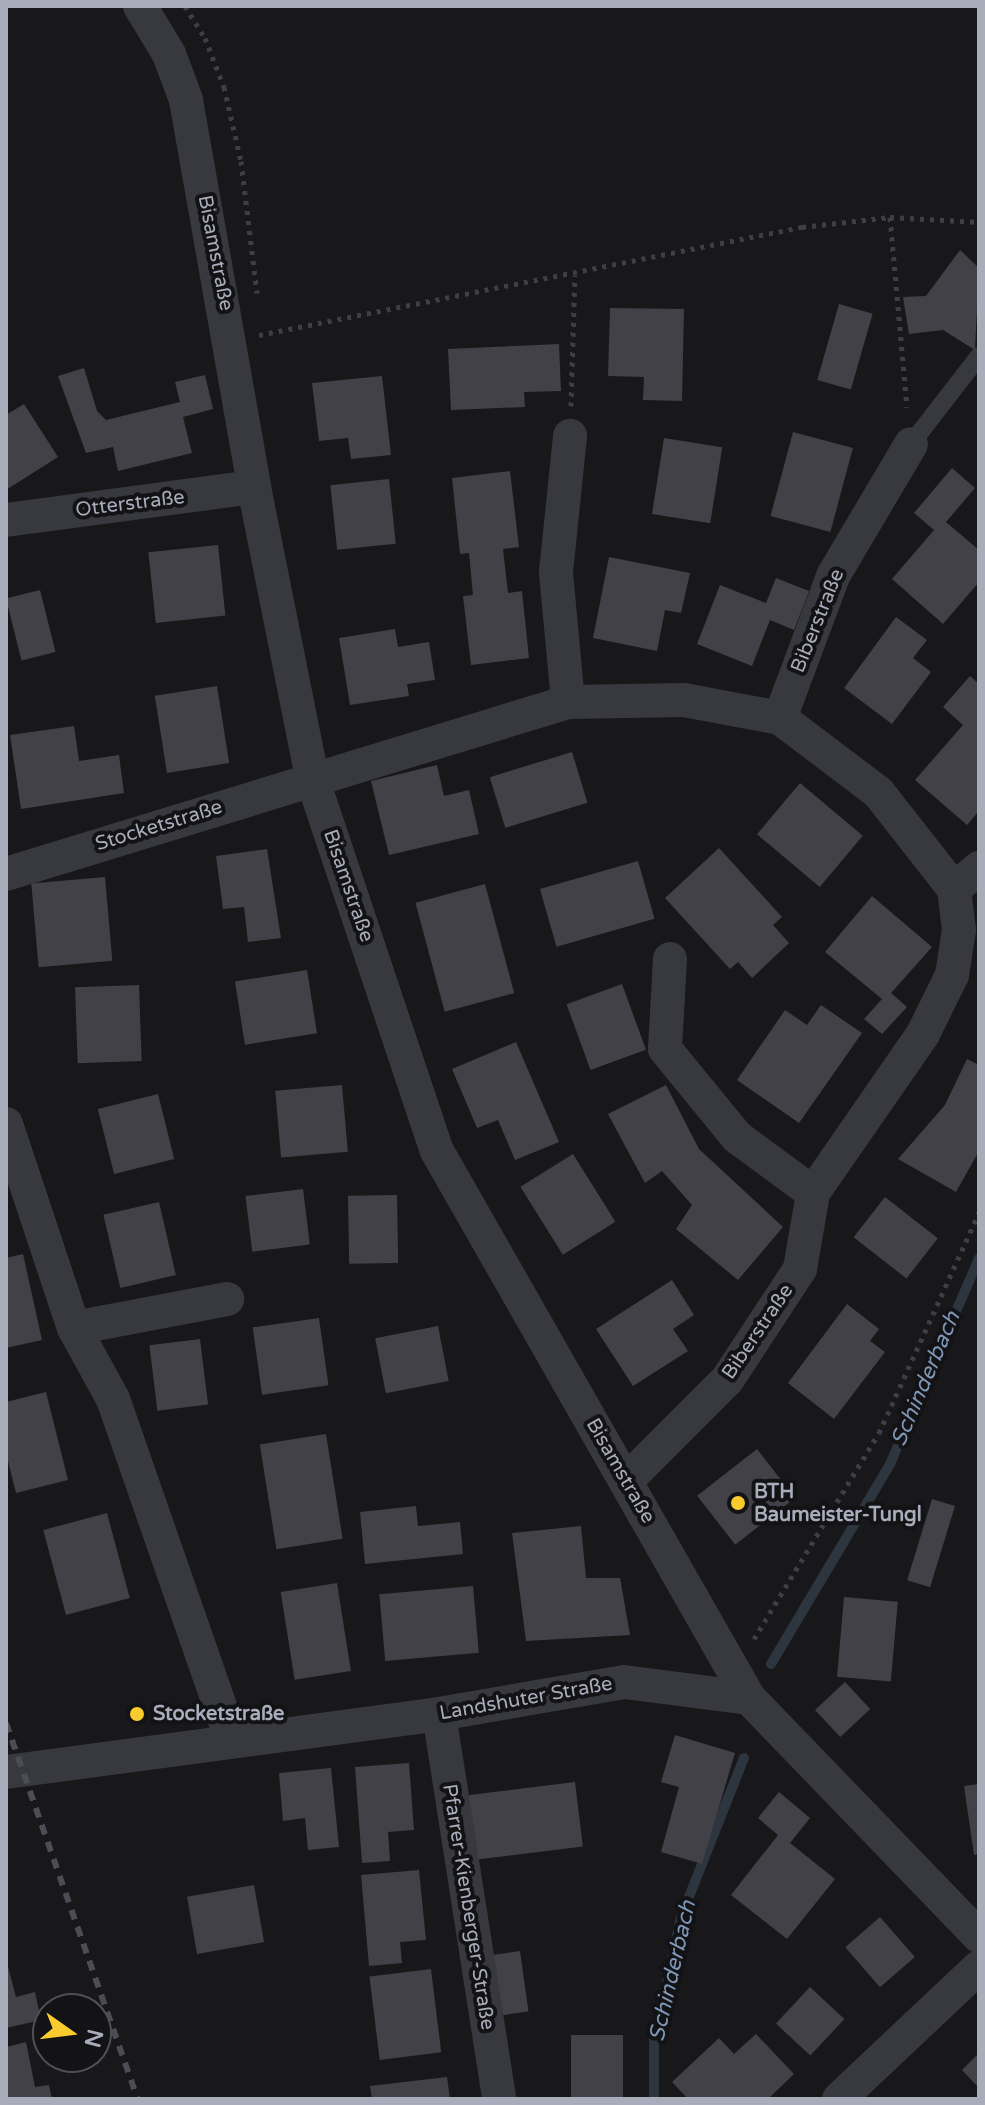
<!DOCTYPE html>
<meta charset="utf-8">
<style>
body{margin:0}
#map{position:relative;width:985px;height:2105px;overflow:hidden;background:#18171a;font-family:"Varela Round",sans-serif}
div>[style]{position:absolute}
[style*='--x']{left:calc(var(--x)*1px);top:calc(var(--y)*1px);width:calc(var(--w)*1px);rotate:calc(var(--a)*1deg)}
.stream>*{height:10px;margin:-5px;padding:0 5px;transform-origin:5px;border-radius:5px;background:#2d353e}
.building>*{inset:0;background:#424147;transform-origin:0 0}
.path>*{height:5px;margin-top:-2.5px;transform-origin:0;background:repeating-linear-gradient(90deg,#3e3f46 0 4px,transparent 0 10px)}
.lane>*{height:18px;margin:-9px;padding:0 9px;transform-origin:9px;border-radius:9px;background:#38393f}
.street>*{height:34px;margin:-17px;padding:0 17px;transform-origin:17px;border-radius:17px;background:#38393f}
.rail>*{height:6px;margin-top:-3px;transform-origin:0;background:repeating-linear-gradient(90deg,#4b4c54 0 10px,transparent 0 18px)}
.dots>*{width:22px;height:22px;translate:-50% -50%;box-sizing:border-box;border:4px solid #131215;border-radius:50%}
span{translate:-50% -50%;white-space:nowrap;text-align:center;line-height:1.15;-webkit-text-stroke:8px #131215;paint-order:stroke}
.street-label{font-size:20px;color:#a9acba}
.poi-label{font-size:20px;color:#a9acba;font-weight:700}
.left{translate:0 -50%;text-align:left}
.water-label{font-size:22px;color:#7f97b6;font-style:italic}
.frame{position:absolute;inset:0;border:8px solid #a9acba;pointer-events:none}
.north{position:absolute;left:32px;top:1993px;width:80px;height:80px;box-sizing:border-box;background:#131215;border:2px solid #4f5057;border-radius:50%;rotate:104deg;font-size:22px;font-weight:700;line-height:32px;text-align:center;color:#a9acba}
.north::after{content:'';display:block;margin:auto;width:28px;height:36px;background:#facb2f;clip-path:polygon(50% 0,100% 100%,50% 72%,0 100%)}
</style>
<div id="map">
<div class="stream">
<i style="--x:771;--y:1664;--w:233;--a:-59.2"></i>
<i style="--x:890;--y:1464;--w:224;--a:-66.6"></i>
<i style="--x:654;--y:2099;--w:58;--a:-90"></i>
<i style="--x:654;--y:2041;--w:127;--a:-77.7"></i>
<i style="--x:681;--y:1917;--w:171;--a:-68.4"></i>
</div>
<div class="building">
<i style="clip-path:polygon(960px 250px,979px 268px,975px 350px,943px 330px,909px 334px,903px 297px,926px 296px)"></i>
<i style="left:839px;top:304px;width:35px;height:79px;rotate:16deg"></i>
<i style="clip-path:polygon(610px 308px,684px 309px,682px 401px,643px 400px,644px 377px,608px 376px)"></i>
<i style="clip-path:polygon(559px 344px,561px 391px,524px 392px,525px 407px,451px 410px,448px 349px)"></i>
<i style="clip-path:polygon(84px 368px,97px 411px,106px 420px,180px 402px,175px 382px,205px 375px,213px 409px,183px 417px,192px 453px,118px 471px,113px 447px,86px 453px,58px 376px)"></i>
<i style="clip-path:polygon(382px 376px,391px 455px,351px 459px,348px 438px,319px 441px,312px 383px)"></i>
<i style="clip-path:polygon(24px 404px,58px 457px,6px 490px,6px 415px)"></i>
<i style="left:793px;top:432px;width:62px;height:87px;rotate:15deg"></i>
<i style="left:664px;top:438px;width:59px;height:77px;rotate:9deg"></i>
<i style="clip-path:polygon(952px 468px,975px 488px,946px 522px,979px 550px,979px 582px,943px 624px,892px 579px,934px 530px,914px 513px)"></i>
<i style="clip-path:polygon(510px 471px,519px 547px,503px 549px,508px 593px,522px 591px,529px 658px,471px 665px,463px 596px,473px 595px,469px 553px,460px 554px,452px 478px)"></i>
<i style="left:389px;top:479px;width:65px;height:59px;rotate:84deg"></i>
<i style="left:218px;top:545px;width:71px;height:70px;rotate:84deg"></i>
<i style="clip-path:polygon(609px 557px,690px 573px,681px 613px,665px 610px,657px 651px,593px 638px)"></i>
<i style="clip-path:polygon(776px 578px,809px 591px,794px 630px,770px 620px,752px 666px,697px 644px,720px 585px,766px 603px)"></i>
<i style="left:40px;top:590px;width:64px;height:35px;rotate:76deg"></i>
<i style="clip-path:polygon(896px 617px,927px 640px,913px 658px,931px 672px,892px 724px,844px 688px)"></i>
<i style="clip-path:polygon(395px 629px,398px 647px,429px 642px,435px 680px,407px 684px,409px 696px,350px 705px,339px 638px)"></i>
<i style="clip-path:polygon(970px 676px,979px 684px,979px 811px,967px 825px,915px 780px,963px 725px,943px 707px)"></i>
<i style="left:217px;top:686px;width:78px;height:63px;rotate:81deg"></i>
<i style="clip-path:polygon(74px 726px,79px 761px,119px 755px,124px 793px,21px 809px,10px 735px)"></i>
<i style="left:572px;top:752px;width:53px;height:86px;rotate:73deg"></i>
<i style="clip-path:polygon(437px 765px,444px 796px,469px 790px,479px 834px,389px 855px,371px 781px)"></i>
<i style="left:800px;top:783px;width:82px;height:67px;rotate:40deg"></i>
<i style="clip-path:polygon(719px 848px,782px 917px,773px 925px,789px 943px,752px 978px,738px 962px,730px 969px,665px 898px)"></i>
<i style="clip-path:polygon(267px 849px,281px 938px,248px 942px,244px 907px,223px 909px,216px 856px)"></i>
<i style="left:638px;top:861px;width:60px;height:102px;rotate:74deg"></i>
<i style="left:105px;top:877px;width:84px;height:74px;rotate:85deg"></i>
<i style="left:485px;top:884px;width:113px;height:72px;rotate:75deg"></i>
<i style="clip-path:polygon(872px 896px,932px 947px,891px 993px,907px 1007px,882px 1034px,864px 1019px,882px 999px,825px 952px)"></i>
<i style="left:307px;top:970px;width:64px;height:73px;rotate:81deg"></i>
<i style="left:622px;top:984px;width:70px;height:59px;rotate:70deg"></i>
<i style="left:139px;top:985px;width:76px;height:64px;rotate:88deg"></i>
<i style="clip-path:polygon(821px 1005px,862px 1033px,799px 1123px,737px 1080px,785px 1010px,807px 1025px)"></i>
<i style="clip-path:polygon(516px 1042px,559px 1142px,515px 1160px,498px 1120px,477px 1128px,452px 1069px)"></i>
<i style="clip-path:polygon(967px 1059px,979px 1065px,979px 1151px,956px 1192px,898px 1159px,945px 1105px)"></i>
<i style="left:342px;top:1085px;width:67px;height:67px;rotate:85deg"></i>
<i style="clip-path:polygon(666px 1085px,699px 1149px,783px 1227px,738px 1280px,676px 1229px,692px 1205px,662px 1171px,645px 1183px,608px 1114px)"></i>
<i style="left:158px;top:1094px;width:67px;height:62px;rotate:76deg"></i>
<i style="left:573px;top:1154px;width:80px;height:62px;rotate:58deg"></i>
<i style="left:303px;top:1189px;width:56px;height:58px;rotate:83deg"></i>
<i style="left:397px;top:1195px;width:68px;height:49px;rotate:89deg"></i>
<i style="left:885px;top:1197px;width:67px;height:51px;rotate:38deg"></i>
<i style="left:159px;top:1202px;width:75px;height:57px;rotate:77deg"></i>
<i style="clip-path:polygon(23px 1254px,42px 1340px,6px 1348px,6px 1258px)"></i>
<i style="clip-path:polygon(672px 1280px,694px 1315px,673px 1329px,688px 1351px,633px 1386px,596px 1329px)"></i>
<i style="clip-path:polygon(847px 1304px,879px 1329px,870px 1341px,885px 1352px,834px 1419px,788px 1383px)"></i>
<i style="left:319px;top:1318px;width:68px;height:67px;rotate:82deg"></i>
<i style="left:438px;top:1326px;width:56px;height:64px;rotate:79deg"></i>
<i style="left:200px;top:1339px;width:66px;height:51px;rotate:83deg"></i>
<i style="clip-path:polygon(46px 1392px,68px 1480px,16px 1493px,6px 1453px,6px 1402px)"></i>
<i style="left:326px;top:1434px;width:106px;height:67px;rotate:81deg"></i>
<i style="left:757px;top:1449px;width:62px;height:76px;rotate:52deg"></i>
<i style="left:932px;top:1499px;width:24px;height:85px;rotate:17deg"></i>
<i style="clip-path:polygon(416px 1506px,418px 1526px,460px 1522px,463px 1554px,365px 1564px,360px 1512px)"></i>
<i style="left:107px;top:1513px;width:88px;height:66px;rotate:75deg"></i>
<i style="clip-path:polygon(581px 1526px,586px 1578px,620px 1578px,630px 1635px,526px 1641px,512px 1533px)"></i>
<i style="left:337px;top:1583px;width:89px;height:57px;rotate:81deg"></i>
<i style="left:473px;top:1586px;width:67px;height:94px;rotate:85deg"></i>
<i style="left:844px;top:1597px;width:54px;height:80px;rotate:5deg"></i>
<i style="left:845px;top:1682px;width:37px;height:41px;rotate:47deg"></i>
<i style="clip-path:polygon(675px 1735px,735px 1753px,702px 1864px,661px 1852px,679px 1787px,661px 1782px)"></i>
<i style="clip-path:polygon(409px 1763px,414px 1830px,388px 1832px,390px 1861px,362px 1863px,355px 1767px)"></i>
<i style="clip-path:polygon(331px 1768px,339px 1847px,308px 1850px,305px 1818px,283px 1821px,279px 1773px)"></i>
<i style="left:575px;top:1782px;width:65px;height:108px;rotate:83deg"></i>
<i style="clip-path:polygon(979px 1784px,979px 1854px,974px 1855px,964px 1786px)"></i>
<i style="clip-path:polygon(779px 1792px,810px 1818px,790px 1843px,835px 1879px,787px 1939px,731px 1895px,778px 1835px,758px 1818px)"></i>
<i style="clip-path:polygon(419px 1870px,426px 1940px,400px 1942px,402px 1963px,369px 1966px,361px 1875px)"></i>
<i style="left:254px;top:1885px;width:58px;height:68px;rotate:80deg"></i>
<i style="left:880px;top:1917px;width:53px;height:46px;rotate:49deg"></i>
<i style="left:520px;top:1951px;width:61px;height:27px;rotate:82deg"></i>
<i style="clip-path:polygon(6px 1959px,16px 1997px,35px 1992px,41px 2020px,6px 2028px)"></i>
<i style="left:431px;top:1969px;width:84px;height:62px;rotate:83deg"></i>
<i style="left:810px;top:1987px;width:47px;height:50px;rotate:43deg"></i>
<i style="clip-path:polygon(756px 2034px,794px 2074px,768px 2099px,688px 2099px,672px 2082px,719px 2038px,734px 2054px)"></i>
<i style="left:571px;top:2035px;width:52px;height:64px"></i>
<i style="clip-path:polygon(26px 2042px,35px 2087px,49px 2085px,52px 2099px,6px 2099px,6px 2047px)"></i>
<i style="clip-path:polygon(979px 2053px,979px 2088px,962px 2070px)"></i>
<i style="clip-path:polygon(447px 2077px,450px 2099px,372px 2099px,370px 2086px)"></i>
</div>
<div class="path">
<i style="--x:185;--y:6;--w:38;--a:58"></i>
<i style="--x:205;--y:38;--w:53;--a:68.8"></i>
<i style="--x:224;--y:87;--w:76;--a:77.1"></i>
<i style="--x:241;--y:161;--w:133;--a:83.1"></i>
<i style="--x:890;--y:217;--w:191;--a:84.9"></i>
<i style="--x:259;--y:335;--w:554;--a:-11.25"></i>
<i style="--x:802;--y:227;--w:89;--a:-6.5"></i>
<i style="--x:890;--y:217;--w:89;--a:3.2"></i>
<i style="--x:571;--y:406;--w:131;--a:-88.3"></i>
<i style="--x:754;--y:1639;--w:241;--a:-58.8"></i>
<i style="--x:879;--y:1433;--w:242;--a:-65.6"></i>
</div>
<div class="lane">
<i style="--x:911;--y:444;--w:111;--a:-52.3"></i>
</div>
<div class="street">
<i style="--x:140;--y:6;--w:56;--a:58.9"></i>
<i style="--x:169;--y:54;--w:49;--a:69.7"></i>
<i style="--x:186;--y:100;--w:393;--a:80"></i>
<i style="--x:254;--y:487;--w:297;--a:78.7"></i>
<i style="--x:312;--y:778;--w:393;--a:71.5"></i>
<i style="--x:437;--y:1151;--w:630;--a:60.3"></i>
<i style="--x:6;--y:520;--w:250;--a:-7.6"></i>
<i style="--x:568;--y:702;--w:131;--a:-95.3"></i>
<i style="--x:556;--y:572;--w:137;--a:-84.1"></i>
<i style="--x:780;--y:718;--w:152;--a:-69.5"></i>
<i style="--x:833;--y:576;--w:153;--a:-59.4"></i>
<i style="--x:6;--y:874;--w:588;--a:-17.02"></i>
<i style="--x:568;--y:702;--w:116;--a:-1"></i>
<i style="--x:684;--y:700;--w:98;--a:10.6"></i>
<i style="--x:780;--y:718;--w:123;--a:37.1"></i>
<i style="--x:878;--y:792;--w:123;--a:51.9"></i>
<i style="--x:954;--y:889;--w:41;--a:83"></i>
<i style="--x:959;--y:930;--w:46;--a:98.8"></i>
<i style="--x:952;--y:975;--w:66;--a:116.2"></i>
<i style="--x:923;--y:1034;--w:193;--a:124.7"></i>
<i style="--x:813;--y:1193;--w:77;--a:99.7"></i>
<i style="--x:800;--y:1269;--w:133;--a:123.3"></i>
<i style="--x:727;--y:1380;--w:143;--a:135"></i>
<i style="--x:954;--y:889;--w:33;--a:-40"></i>
<i style="--x:670;--y:959;--w:90;--a:93.2"></i>
<i style="--x:665;--y:1049;--w:114;--a:50.7"></i>
<i style="--x:737;--y:1137;--w:94;--a:36.4"></i>
<i style="--x:6;--y:1124;--w:215;--a:71.6"></i>
<i style="--x:74;--y:1328;--w:81;--a:61.2"></i>
<i style="--x:113;--y:1399;--w:362;--a:70.8"></i>
<i style="--x:74;--y:1328;--w:156;--a:-10.7"></i>
<i style="--x:439;--y:1714;--w:390;--a:81.1"></i>
<i style="--x:6;--y:1772;--w:437;--a:-7.6"></i>
<i style="--x:439;--y:1714;--w:188;--a:-9.8"></i>
<i style="--x:624;--y:1682;--w:126;--a:7.3"></i>
<i style="--x:749;--y:1698;--w:331;--a:46"></i>
<i style="--x:839;--y:2099;--w:192;--a:-43.3"></i>
</div>
<div class="rail">
<i style="--x:6;--y:1723;--w:398;--a:70.7"></i>
</div>
<div class="dots">
<i style="left:738px;top:1503px;background:#facb2f"></i>
<i style="left:137px;top:1714px;background:#facb2f"></i>
</div>
<div class="street-label">
<span style="left:215px;top:253px;rotate:79deg">Bisamstraße</span>
<span style="left:130px;top:504px;rotate:-7deg">Otterstraße</span>
<span style="left:818px;top:621px;rotate:-68deg">Biberstraße</span>
<span style="left:159px;top:826px;rotate:-17deg">Stocketstraße</span>
<span style="left:348px;top:886px;rotate:71deg">Bisamstraße</span>
<span style="left:758px;top:1332px;rotate:-56deg">Biberstraße</span>
<span style="left:620px;top:1471px;rotate:60deg">Bisamstraße</span>
<span style="left:526px;top:1699px;rotate:-10deg">Landshuter Straße</span>
<span style="left:468px;top:1907px;rotate:81deg">Pfarrer-Kienberger-Straße</span>
</div>
<div class="poi-label">
<span class="left" style="left:754px;top:1504px">BTH<br>Baumeister-Tungl</span>
<span class="left" style="left:153px;top:1714px">Stocketstraße</span>
</div>
<div class="water-label">
<span style="left:926px;top:1379px;rotate:-67deg">Schinderbach</span>
<span style="left:673px;top:1971px;rotate:-77deg">Schinderbach</span>
</div>
<div class="frame"></div>
<div class="north">N</div>
</div>
